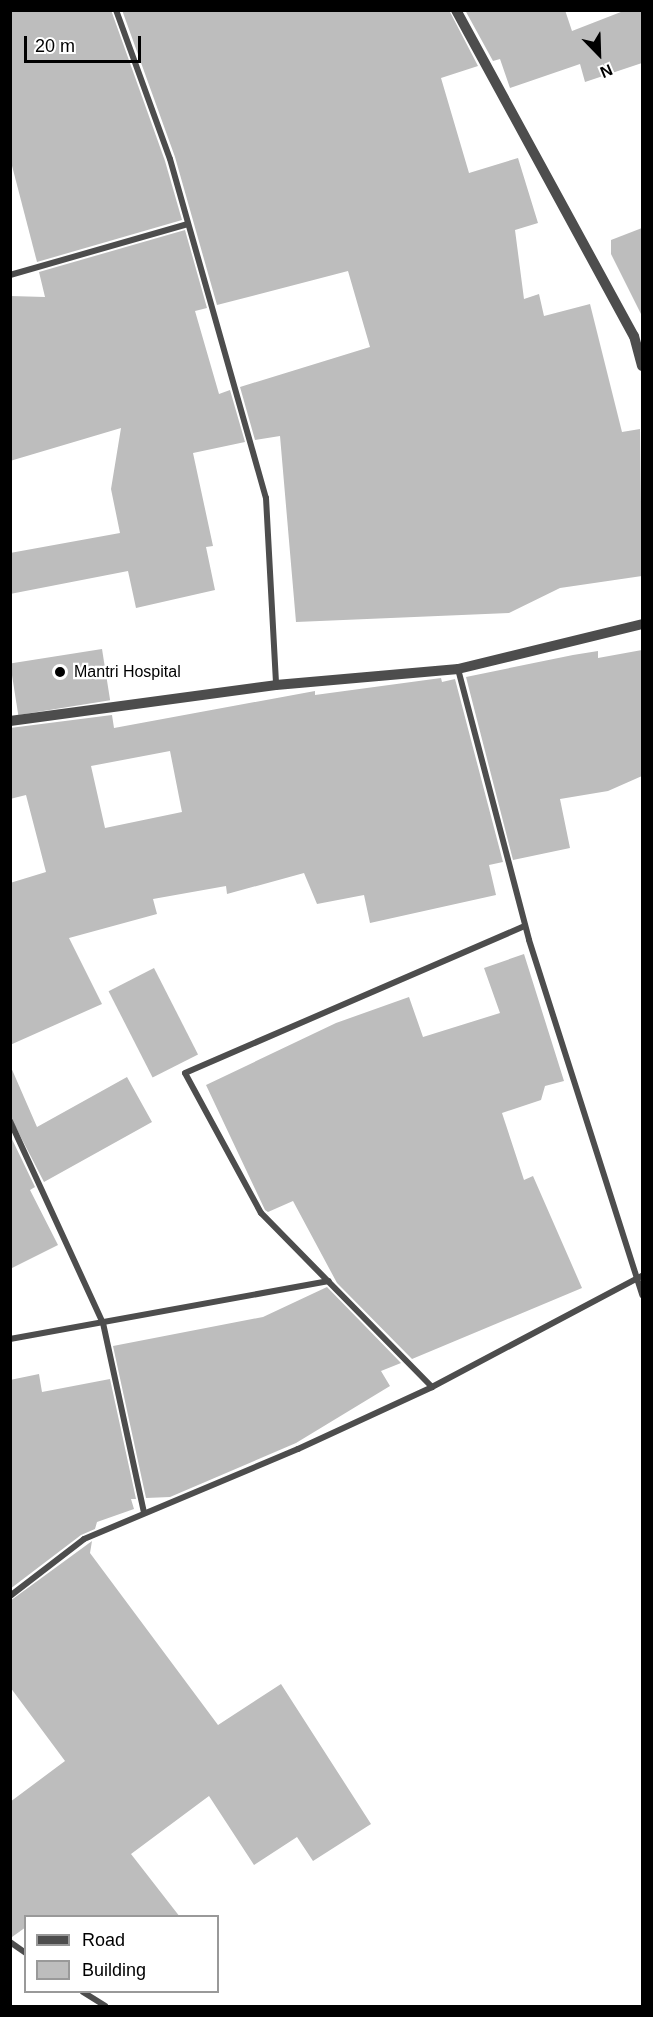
<!DOCTYPE html>
<style>
body{margin:0}
#map{position:relative;width:653px;height:2017px;overflow:hidden;background:#fff;font-family:Arial,sans-serif}
div>[style]{position:absolute}
[style*='--x']{left:calc(var(--x)*1px);top:calc(var(--y)*1px);width:calc(var(--w)*1px);rotate:calc(var(--a)*1deg)}
.building>*{inset:0;background:#bdbdbd;transform-origin:0 0}
.minor>*{height:6px;margin:-3px;padding:0 3px;transform-origin:3px;border-radius:3px;background:#4d4d4d}
.tertiary>*{height:10px;margin:-5px;padding:0 5px;transform-origin:5px;border-radius:5px;background:#4d4d4d}
.dots>*{width:16px;height:16px;translate:-50% -50%;box-sizing:border-box;border:3px solid #fff;border-radius:50%}
span{translate:-50% -50%;white-space:nowrap;text-align:center;line-height:1.15;-webkit-text-stroke:4.5px #fff;paint-order:stroke}
.poi-label{font-size:16px;color:#000}
.left{translate:0 -50%;text-align:left}
.frame{position:absolute;inset:0;border:12px solid #000;pointer-events:none}
.legend{position:absolute;left:24px;top:1915px;width:195px;height:78px;box-sizing:border-box;background:#fff;border:2px solid #999;margin:0;padding:8px 10px;list-style:none;font-size:18px;color:#000}
.legend li{display:flex;align-items:center;gap:12px;height:30px}
.legend b{width:30px;border:2px solid #999}
.north{position:absolute;left:569px;top:24px;width:60px;height:60px;-webkit-text-stroke:4px #fff;paint-order:stroke;rotate:157deg;font-size:16px;font-weight:700;line-height:24px;text-align:center;color:#000}
.north::after{content:'';display:block;margin:auto;width:21px;height:27px;background:#000;clip-path:polygon(50% 0,100% 100%,50% 72%,0 100%)}
.scale{position:absolute;left:24px;top:36px;width:117px;height:27px;box-sizing:border-box;border:3px solid #000;border-top:0;padding-left:8px;font-size:18px;line-height:21px;white-space:nowrap;color:#000;-webkit-text-stroke:4px #fff;paint-order:stroke}
</style>
<div id="map">
<div class="building">
<i style="clip-path:polygon(10px 10px,111px 10px,165px 161px,182px 220px,37px 262px,10px 158px)"></i>
<i style="clip-path:polygon(122px 10px,449px 10px,478px 66px,441px 78px,469px 173px,518px 158px,538px 223px,515px 230px,524px 299px,539px 294px,544px 316px,590px 304px,622px 432px,640px 429px,642px 576px,560px 588px,509px 613px,296px 622px,280px 436px,255px 440px,240px 387px,370px 347px,348px 271px,217px 305px,175px 157px)"></i>
<i style="clip-path:polygon(465px 10px,565px 10px,572px 31px,626px 10px,642px 10px,642px 63px,585px 82px,580px 64px,510px 88px,500px 59px,493px 61px)"></i>
<i style="clip-path:polygon(642px 228px,642px 316px,611px 254px,611px 240px)"></i>
<i style="clip-path:polygon(185px 230px,207px 308px,195px 311px,219px 394px,230px 390px,245px 442px,193px 453px,213px 546px,206px 547px,215px 590px,136px 608px,128px 571px,10px 594px,10px 553px,120px 533px,111px 489px,121px 428px,10px 461px,10px 296px,45px 297px,39px 272px)"></i>
<i style="left:102px;top:649px;width:52px;height:93px;rotate:81deg"></i>
<i style="clip-path:polygon(642px 650px,642px 776px,608px 791px,560px 799px,570px 848px,513px 860px,466px 677px,573px 655px,598px 651px,598px 658px)"></i>
<i style="clip-path:polygon(evenodd,441px 678px,442px 682px,455px 679px,503px 862px,489px 865px,496px 895px,370px 923px,364px 895px,317px 904px,304px 873px,227px 894px,226px 886px,153px 899px,157px 914px,69px 938px,102px 1004px,10px 1045px,10px 883px,46px 872px,26px 795px,10px 799px,10px 728px,112px 715px,114px 728px,315px 691px,315px 695px,441px 678px,170px 751px,182px 812px,105px 828px,91px 766px,170px 751px)"></i>
<i style="clip-path:polygon(524px 954px,564px 1081px,545px 1086px,541px 1100px,502px 1113px,524px 1180px,533px 1176px,582px 1288px,412px 1359px,337px 1283px,293px 1201px,268px 1212px,265px 1210px,206px 1085px,336px 1023px,409px 997px,423px 1037px,500px 1013px,484px 968px)"></i>
<i style="left:154px;top:968px;width:97px;height:51px;rotate:63deg"></i>
<i style="clip-path:polygon(10px 1065px,37px 1127px,127px 1077px,152px 1122px,44px 1182px,10px 1116px)"></i>
<i style="clip-path:polygon(10px 1135px,35px 1187px,30px 1190px,58px 1245px,10px 1269px)"></i>
<i style="clip-path:polygon(327px 1287px,401px 1363px,381px 1371px,390px 1386px,296px 1443px,170px 1497px,146px 1498px,113px 1346px,263px 1317px)"></i>
<i style="clip-path:polygon(39px 1374px,42px 1392px,110px 1379px,136px 1499px,131px 1499px,134px 1509px,97px 1522px,95px 1529px,81px 1535px,10px 1589px,10px 1380px)"></i>
<i style="clip-path:polygon(92px 1541px,90px 1553px,218px 1725px,281px 1684px,371px 1824px,313px 1861px,297px 1837px,254px 1865px,209px 1796px,131px 1854px,180px 1917px,26px 1917px,26px 1927px,12px 1937px,10px 1802px,65px 1761px,10px 1687px,10px 1601px)"></i>
</div>
<div class="minor">
<i style="--x:116;--y:10;--w:158;--a:70.1"></i>
<i style="--x:170;--y:159;--w:352;--a:74.2"></i>
<i style="--x:266;--y:498;--w:187;--a:86.9"></i>
<i style="--x:10;--y:275;--w:185;--a:-16"></i>
<i style="--x:458;--y:669;--w:280;--a:75.3"></i>
<i style="--x:529;--y:940;--w:373;--a:72.3"></i>
<i style="--x:10;--y:1121;--w:222;--a:65.3"></i>
<i style="--x:103;--y:1323;--w:193;--a:77.8"></i>
<i style="--x:10;--y:1339;--w:324;--a:-10.3"></i>
<i style="--x:432;--y:1387;--w:244;--a:-134.5"></i>
<i style="--x:261;--y:1213;--w:159;--a:-118.5"></i>
<i style="--x:185;--y:1073;--w:370;--a:-23.4"></i>
<i style="--x:10;--y:1596;--w:93;--a:-37.6"></i>
<i style="--x:84;--y:1539;--w:232;--a:-22.8"></i>
<i style="--x:298;--y:1449;--w:148;--a:-24.8"></i>
<i style="--x:432;--y:1387;--w:238;--a:-27.9"></i>
<i style="--x:10;--y:1942;--w:19;--a:35"></i>
<i style="--x:83;--y:1992;--w:26;--a:32"></i>
</div>
<div class="tertiary">
<i style="--x:456;--y:10;--w:371;--a:61.4"></i>
<i style="--x:634;--y:336;--w:31;--a:75"></i>
<i style="--x:10;--y:721;--w:268;--a:-7.7"></i>
<i style="--x:276;--y:685;--w:183;--a:-5"></i>
<i style="--x:458;--y:669;--w:189;--a:-13.7"></i>
</div>
<div class="dots">
<i style="left:60px;top:672px;background:#000"></i>
</div>
<div class="poi-label">
<span class="left" style="left:74px;top:672px">Mantri Hospital</span>
</div>
<div class="frame"></div>
<ul class="legend">
<li><b style="height:8px;background:#4d4d4d"></b>Road</li>
<li><b style="height:16px;background:#bdbdbd"></b>Building</li>
</ul>
<div class="north">N</div>
<div class="scale">20 m</div>
</div>
